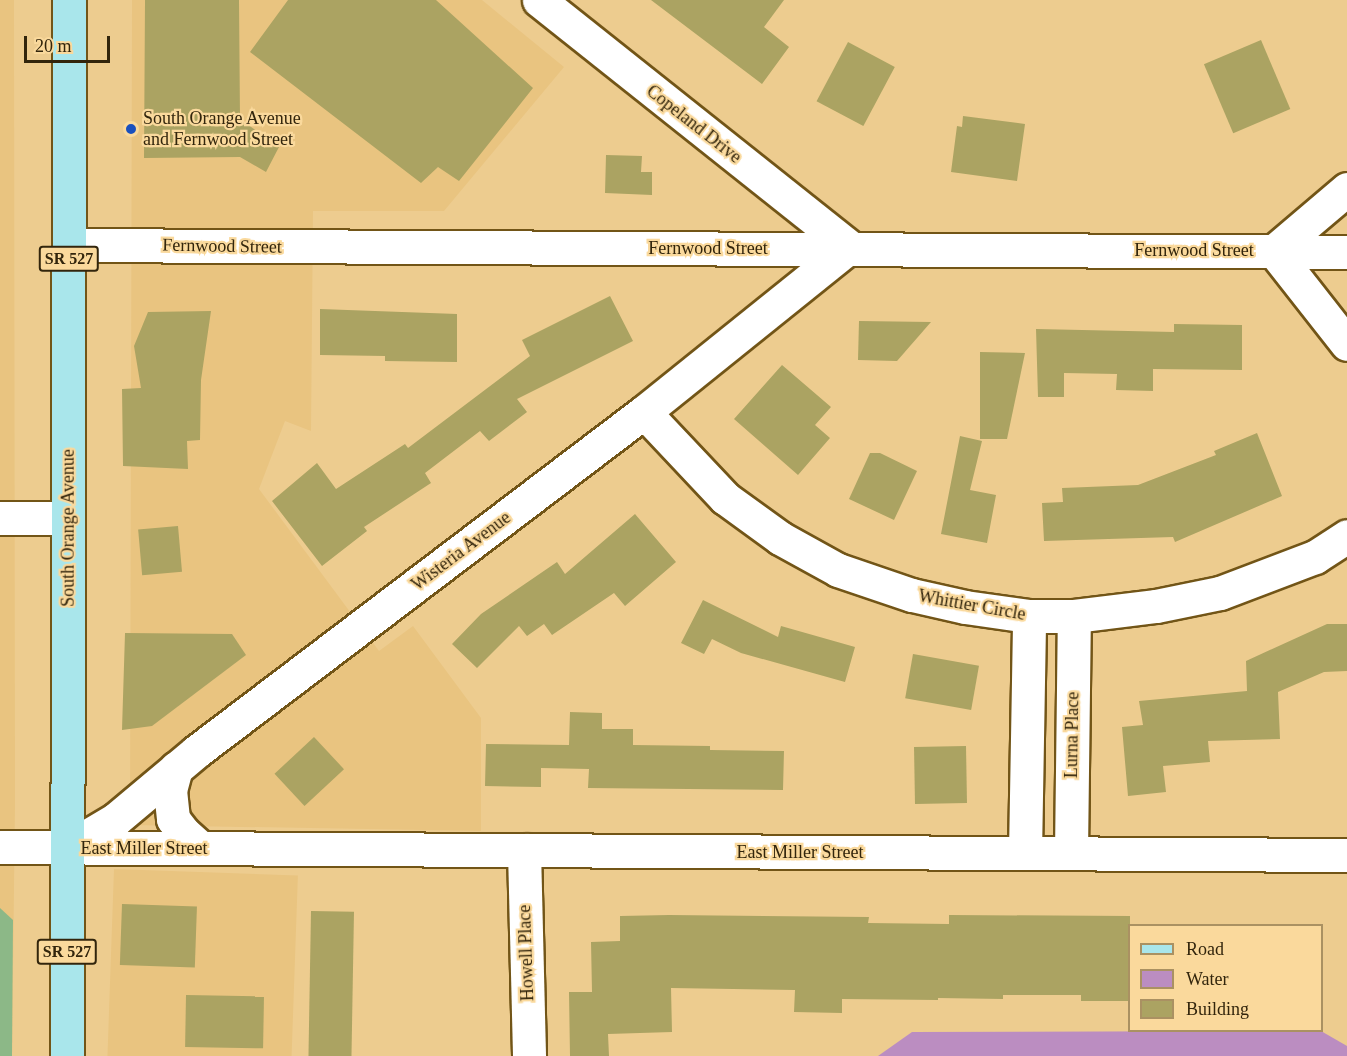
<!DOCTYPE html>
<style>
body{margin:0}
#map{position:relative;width:1347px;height:1056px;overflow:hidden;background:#edcc8f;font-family:Georgia,serif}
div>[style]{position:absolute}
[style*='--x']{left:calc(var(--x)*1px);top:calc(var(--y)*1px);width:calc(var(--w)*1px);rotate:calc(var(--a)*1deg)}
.built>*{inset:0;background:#e9c480;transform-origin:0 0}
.green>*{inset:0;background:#8cb887}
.water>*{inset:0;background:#bb8dc1}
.building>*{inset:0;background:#aba362;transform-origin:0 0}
.roads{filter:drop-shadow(2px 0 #725517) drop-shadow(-2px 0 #725517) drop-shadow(0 2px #725517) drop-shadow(0 -2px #725517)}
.minor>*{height:33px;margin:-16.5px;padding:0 16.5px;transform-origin:16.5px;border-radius:16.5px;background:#fff}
.primary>*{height:33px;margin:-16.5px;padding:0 16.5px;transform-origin:16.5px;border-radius:16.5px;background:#a9e6eb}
.dots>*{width:16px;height:16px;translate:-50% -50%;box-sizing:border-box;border:3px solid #fad99c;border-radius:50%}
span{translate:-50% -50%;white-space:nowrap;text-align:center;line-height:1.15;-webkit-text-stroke:4.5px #fad99c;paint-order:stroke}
.shield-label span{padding:2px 4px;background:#fad99c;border:2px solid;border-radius:4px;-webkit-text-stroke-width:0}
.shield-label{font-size:16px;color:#32250c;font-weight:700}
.poi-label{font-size:18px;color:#32250c}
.left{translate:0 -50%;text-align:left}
.street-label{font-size:18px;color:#32250c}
.legend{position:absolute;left:1128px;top:924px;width:195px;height:108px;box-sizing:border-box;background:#fad99c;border:2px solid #aa9162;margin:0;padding:8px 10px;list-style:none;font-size:18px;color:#32250c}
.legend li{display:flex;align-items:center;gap:12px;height:30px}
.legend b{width:30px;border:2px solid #aa9162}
.scale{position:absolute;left:24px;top:36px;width:86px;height:27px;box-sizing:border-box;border:3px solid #32250c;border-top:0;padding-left:8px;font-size:18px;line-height:21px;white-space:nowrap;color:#32250c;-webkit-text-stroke:4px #fad99c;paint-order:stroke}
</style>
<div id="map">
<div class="built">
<i style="clip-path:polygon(0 0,14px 0,15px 803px,12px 1056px,0 1056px)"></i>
<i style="clip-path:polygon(132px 0,482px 0,564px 67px,444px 211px,313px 211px,311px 431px,285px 421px,259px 489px,379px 651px,413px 626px,481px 718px,481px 831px,130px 825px)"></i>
<i style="left:114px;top:869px;width:184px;height:187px;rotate:2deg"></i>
</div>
<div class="green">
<i style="clip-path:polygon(0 908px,13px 920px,12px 1056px,0 1056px)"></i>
</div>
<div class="water">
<i style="clip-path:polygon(1321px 1031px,1347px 1046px,1347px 1056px,878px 1056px,912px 1032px)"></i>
</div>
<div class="building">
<i style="clip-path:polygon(145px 0,239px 0,240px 119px,279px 147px,266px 172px,240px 157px,144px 158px)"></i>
<i style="clip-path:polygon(288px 0,436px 0,533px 88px,459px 181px,438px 167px,421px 183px,250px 52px)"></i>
<i style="clip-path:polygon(651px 0,784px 0,764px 27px,789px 47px,762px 84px)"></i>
<i style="left:1261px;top:40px;width:75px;height:62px;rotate:67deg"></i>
<i style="left:848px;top:42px;width:53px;height:67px;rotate:28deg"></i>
<i style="clip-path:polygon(963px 116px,1025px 124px,1017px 181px,951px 172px,957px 126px,962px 127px)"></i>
<i style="clip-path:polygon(606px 155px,642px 156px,641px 172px,652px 172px,652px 195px,605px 193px)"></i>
<i style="clip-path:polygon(610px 296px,633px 341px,517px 399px,527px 412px,489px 441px,480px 431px,425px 473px,431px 483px,364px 527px,367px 531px,322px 566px,272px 501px,317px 463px,336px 489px,405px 444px,408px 448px,530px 356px,522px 340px)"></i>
<i style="clip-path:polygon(320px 309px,457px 314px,457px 362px,385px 361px,385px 356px,320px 355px)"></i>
<i style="clip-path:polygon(211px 311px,201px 380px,200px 440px,187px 441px,188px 469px,123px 466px,122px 389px,141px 388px,134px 346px,148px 312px)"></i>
<i style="clip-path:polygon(859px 321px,931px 322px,897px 361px,858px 360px)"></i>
<i style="clip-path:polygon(1174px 324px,1242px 325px,1242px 370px,1153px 369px,1153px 391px,1116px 390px,1117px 374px,1064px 373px,1064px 397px,1038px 397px,1036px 329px,1174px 332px)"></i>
<i style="clip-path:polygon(980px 352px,1025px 353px,1007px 439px,980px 439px)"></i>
<i style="clip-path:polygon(782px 365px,831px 407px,815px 425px,830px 438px,798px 475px,734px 419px)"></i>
<i style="clip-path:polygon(1257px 433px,1282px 496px,1175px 542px,1173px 537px,1044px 541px,1042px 503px,1063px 502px,1062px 488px,1138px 485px,1216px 455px,1214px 451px)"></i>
<i style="clip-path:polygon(960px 436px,982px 441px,970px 490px,996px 495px,987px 543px,941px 534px)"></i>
<i style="clip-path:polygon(870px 453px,880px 453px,917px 471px,894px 520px,849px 499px)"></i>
<i style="clip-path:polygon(635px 514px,676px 562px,625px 606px,614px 593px,552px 635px,544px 624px,527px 636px,519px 626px,477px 668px,452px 644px,481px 614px,557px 562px,565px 574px)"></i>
<i style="left:178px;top:526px;width:46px;height:40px;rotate:85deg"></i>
<i style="clip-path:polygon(703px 600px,778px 637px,781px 626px,855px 647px,845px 682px,741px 653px,712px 639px,704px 654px,681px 643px)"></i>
<i style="clip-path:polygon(1327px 624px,1347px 624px,1347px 671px,1324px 672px,1278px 692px,1280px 739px,1208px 741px,1210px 762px,1163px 766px,1166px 792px,1128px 796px,1122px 727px,1143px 725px,1139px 701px,1247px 691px,1246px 661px)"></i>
<i style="clip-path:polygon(125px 633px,232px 634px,246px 655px,152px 726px,122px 730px)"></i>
<i style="left:913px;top:654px;width:67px;height:45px;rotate:10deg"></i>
<i style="clip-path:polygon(570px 712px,602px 713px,602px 729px,633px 729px,633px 745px,710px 746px,710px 750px,784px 751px,783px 790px,588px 788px,589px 769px,541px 768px,541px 787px,485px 786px,486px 744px,569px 745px)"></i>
<i style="left:314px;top:737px;width:44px;height:54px;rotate:47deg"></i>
<i style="left:966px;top:746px;width:57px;height:52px;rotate:89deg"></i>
<i style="left:122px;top:904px;width:75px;height:61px;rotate:2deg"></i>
<i style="left:311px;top:911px;width:43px;height:145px;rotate:1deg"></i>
<i style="clip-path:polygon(669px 915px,869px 917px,868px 923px,949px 924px,949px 915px,1130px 916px,1130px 1001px,1081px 1001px,1081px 995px,1003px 995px,1003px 999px,938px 998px,938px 1000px,842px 999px,842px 1013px,794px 1012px,795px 990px,671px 988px,672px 1032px,608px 1034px,609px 1056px,570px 1056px,569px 992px,592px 992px,591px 942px,620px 941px,620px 916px)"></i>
<i style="left:186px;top:995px;width:78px;height:52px;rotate:1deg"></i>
</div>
<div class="roads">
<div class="minor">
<i style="--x:539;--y:0;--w:396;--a:38.5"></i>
<i style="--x:69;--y:245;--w:1278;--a:0.31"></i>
<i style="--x:1274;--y:251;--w:118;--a:51.9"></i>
<i style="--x:1274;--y:251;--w:96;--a:-40.3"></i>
<i style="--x:644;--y:412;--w:118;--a:46.7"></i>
<i style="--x:725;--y:498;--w:68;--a:36"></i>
<i style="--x:780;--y:538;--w:66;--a:28.9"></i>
<i style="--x:838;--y:570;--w:78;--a:18.7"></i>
<i style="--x:912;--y:595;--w:54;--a:12.8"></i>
<i style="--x:965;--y:607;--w:65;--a:8"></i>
<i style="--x:1029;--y:616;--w:45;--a:0"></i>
<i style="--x:1074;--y:616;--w:83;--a:-7"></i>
<i style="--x:1156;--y:606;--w:65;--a:-11.5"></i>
<i style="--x:1220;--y:593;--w:102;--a:-20.8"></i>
<i style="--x:1315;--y:557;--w:38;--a:-33"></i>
<i style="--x:0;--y:518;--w:68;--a:0"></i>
<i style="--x:176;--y:768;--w:23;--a:105"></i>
<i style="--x:170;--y:790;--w:29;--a:84"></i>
<i style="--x:173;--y:819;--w:16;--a:52"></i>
<i style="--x:183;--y:832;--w:24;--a:42"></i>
<i style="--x:0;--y:847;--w:1347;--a:0.34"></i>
<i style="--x:69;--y:847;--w:55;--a:-30.8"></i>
<i style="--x:116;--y:819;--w:106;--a:-40"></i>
<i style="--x:197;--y:751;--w:561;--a:-37.18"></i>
<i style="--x:644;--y:412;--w:263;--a:-38.8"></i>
<i style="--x:524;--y:850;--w:206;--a:88.6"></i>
<i style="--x:1025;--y:853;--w:237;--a:-89"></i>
<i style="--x:1071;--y:853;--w:237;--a:-89.3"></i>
</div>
<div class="primary">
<i style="--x:67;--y:1056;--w:1056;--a:-89.89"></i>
</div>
</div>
<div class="dots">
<i style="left:131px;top:129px;background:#1a50bd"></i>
</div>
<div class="shield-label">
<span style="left:69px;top:259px">SR 527</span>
<span style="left:67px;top:952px">SR 527</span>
</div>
<div class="poi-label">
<span class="left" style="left:143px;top:129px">South Orange Avenue<br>and Fernwood Street</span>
</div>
<div class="street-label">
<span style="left:694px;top:124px;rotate:38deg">Copeland Drive</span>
<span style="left:222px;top:246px;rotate:1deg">Fernwood Street</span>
<span style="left:708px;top:248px">Fernwood Street</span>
<span style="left:1194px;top:250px">Fernwood Street</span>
<span style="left:68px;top:528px;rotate:-90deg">South Orange Avenue</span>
<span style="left:461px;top:551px;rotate:-37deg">Wisteria Avenue</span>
<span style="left:972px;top:605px;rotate:10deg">Whittier Circle</span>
<span style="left:1072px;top:735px;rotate:-89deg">Lurna Place</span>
<span style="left:144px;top:848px">East Miller Street</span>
<span style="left:800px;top:852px">East Miller Street</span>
<span style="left:526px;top:953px;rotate:-92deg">Howell Place</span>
</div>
<ul class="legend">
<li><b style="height:8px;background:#a9e6eb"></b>Road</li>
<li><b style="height:16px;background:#bb8dc1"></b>Water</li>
<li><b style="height:16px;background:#aba362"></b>Building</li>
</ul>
<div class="scale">20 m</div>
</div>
